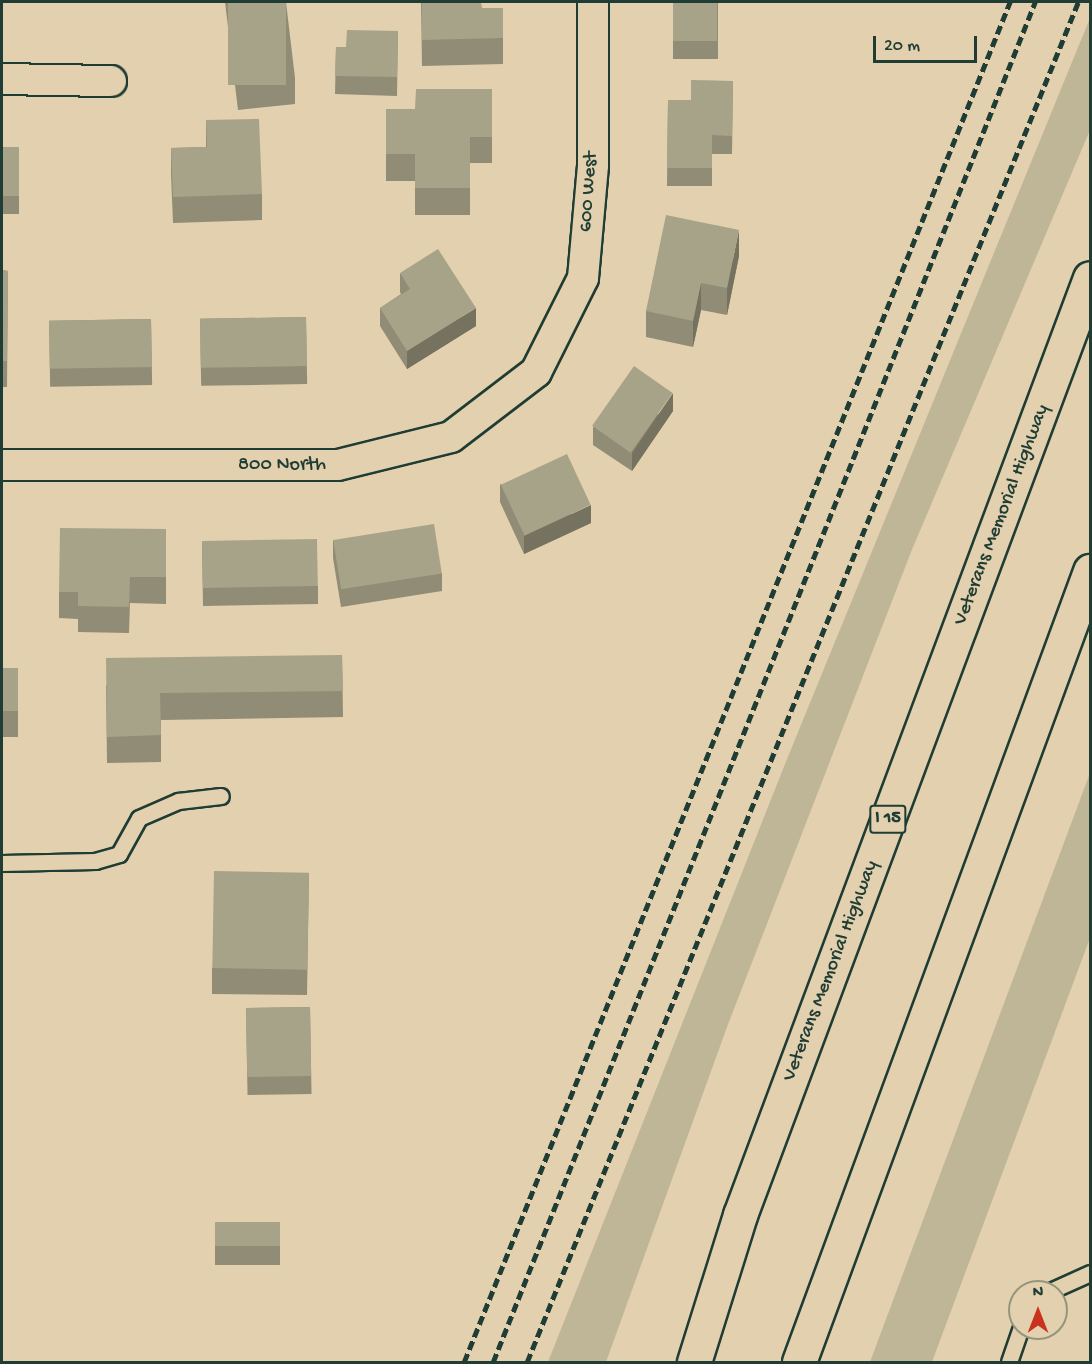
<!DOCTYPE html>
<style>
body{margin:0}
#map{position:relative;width:1092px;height:1364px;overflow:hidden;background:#e3d0ae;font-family:"Gochi Hand",sans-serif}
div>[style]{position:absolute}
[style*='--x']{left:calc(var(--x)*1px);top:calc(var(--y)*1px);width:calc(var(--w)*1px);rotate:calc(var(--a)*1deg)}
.green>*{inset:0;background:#bfb698}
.roads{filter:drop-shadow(2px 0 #1f3d34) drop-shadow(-2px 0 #1f3d34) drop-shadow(0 2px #1f3d34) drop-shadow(0 -2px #1f3d34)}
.service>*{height:15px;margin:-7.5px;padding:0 7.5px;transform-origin:7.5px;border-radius:7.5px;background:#e3d0ae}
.minor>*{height:30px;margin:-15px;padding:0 15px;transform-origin:15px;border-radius:15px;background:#e3d0ae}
.motorway>*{height:33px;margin:-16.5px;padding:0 16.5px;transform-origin:16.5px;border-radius:16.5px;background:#e3d0ae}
.rail>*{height:4.5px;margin-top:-2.25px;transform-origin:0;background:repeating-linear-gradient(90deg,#1f3d34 0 9px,transparent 0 13.5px)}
.wall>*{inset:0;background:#908c76;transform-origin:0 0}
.shaded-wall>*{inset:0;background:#757260}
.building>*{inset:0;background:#a7a389;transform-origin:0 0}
span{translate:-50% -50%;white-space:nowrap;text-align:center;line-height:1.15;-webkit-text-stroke:4.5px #e3d0ae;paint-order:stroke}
.shield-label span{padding:2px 4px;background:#e3d0ae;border:2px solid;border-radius:4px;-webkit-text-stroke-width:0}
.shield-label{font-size:18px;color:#1f3d34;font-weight:700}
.street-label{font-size:20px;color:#1f3d34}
.frame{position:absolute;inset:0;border:3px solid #1f3d34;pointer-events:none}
.north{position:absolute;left:1008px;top:1280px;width:60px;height:60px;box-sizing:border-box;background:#e3d0ae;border:2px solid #95957d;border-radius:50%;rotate:0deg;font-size:16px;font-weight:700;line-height:24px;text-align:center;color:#1f3d34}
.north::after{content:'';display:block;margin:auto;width:21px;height:27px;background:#c8321e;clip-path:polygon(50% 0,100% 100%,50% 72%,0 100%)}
.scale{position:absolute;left:873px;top:36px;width:104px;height:27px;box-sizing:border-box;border:3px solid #1f3d34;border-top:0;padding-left:8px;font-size:18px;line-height:21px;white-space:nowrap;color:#1f3d34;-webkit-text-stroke:4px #e3d0ae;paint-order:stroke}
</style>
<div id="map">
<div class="green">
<i style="clip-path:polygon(1090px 18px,1090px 130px,911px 552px,727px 1027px,606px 1362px,548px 1362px,785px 764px)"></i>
<i style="clip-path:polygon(1090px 773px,1090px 938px,932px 1362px,870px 1362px)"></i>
</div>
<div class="roads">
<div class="service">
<i style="--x:2;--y:863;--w:93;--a:-1.2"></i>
<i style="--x:95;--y:861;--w:25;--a:-16"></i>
<i style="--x:119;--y:854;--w:41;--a:-60.9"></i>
<i style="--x:139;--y:818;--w:43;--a:-23.6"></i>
<i style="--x:178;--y:801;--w:43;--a:-6.6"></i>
<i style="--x:1048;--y:1292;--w:46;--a:-24.3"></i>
<i style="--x:1009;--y:1362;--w:36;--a:-71"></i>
</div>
<div class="minor">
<i style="--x:2;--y:79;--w:109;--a:1.1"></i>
<i style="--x:2;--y:465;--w:336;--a:0"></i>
<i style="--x:338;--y:465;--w:116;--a:-13.9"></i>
<i style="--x:451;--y:437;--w:107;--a:-37.4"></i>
<i style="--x:536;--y:372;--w:105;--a:-63.4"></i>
<i style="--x:583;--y:278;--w:113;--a:-84.9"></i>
<i style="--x:593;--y:165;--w:163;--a:-90"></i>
</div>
<div class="motorway">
<i style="--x:694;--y:1362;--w:154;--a:-72.6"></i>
<i style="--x:740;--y:1215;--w:1000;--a:-69.52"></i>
<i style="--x:799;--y:1362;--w:843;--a:-69.8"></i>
</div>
</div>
<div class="rail">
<i style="--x:464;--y:1362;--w:1466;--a:-68.13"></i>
<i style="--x:493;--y:1362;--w:1464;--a:-68.27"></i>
<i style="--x:527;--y:1362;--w:1467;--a:-67.94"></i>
</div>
<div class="wall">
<i style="clip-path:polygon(225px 2px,286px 2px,295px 78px,295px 104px,238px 110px)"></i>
<i style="clip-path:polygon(421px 2px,482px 8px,503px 8px,503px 64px,422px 66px)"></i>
<i style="left:673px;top:2px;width:45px;height:57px"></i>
<i style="clip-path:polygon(398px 31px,397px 96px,335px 94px,336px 47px,346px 47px)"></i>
<i style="clip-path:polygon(733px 81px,732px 154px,712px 154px,712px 186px,667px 186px,668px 100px,691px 100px)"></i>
<i style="clip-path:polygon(492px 89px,492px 163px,470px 163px,470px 215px,415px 215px,415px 181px,386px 181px,386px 109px,415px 109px)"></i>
<i style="clip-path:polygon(206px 120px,262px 194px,262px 220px,173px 223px,171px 174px,171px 148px,206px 147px)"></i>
<i style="left:2px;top:147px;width:17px;height:67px"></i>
<i style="clip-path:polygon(739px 256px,727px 315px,701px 310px,693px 347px,646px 337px,646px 311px)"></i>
<i style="clip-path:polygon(2px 270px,8px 271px,7px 387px,2px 387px)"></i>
<i style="clip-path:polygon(400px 273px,476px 326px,407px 369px,380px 326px,380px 308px,401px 294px,400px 292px)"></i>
<i style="left:306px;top:317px;width:67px;height:106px;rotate:89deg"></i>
<i style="left:151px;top:319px;width:66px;height:102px;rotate:89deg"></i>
<i style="clip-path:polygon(673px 411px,632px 471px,593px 445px,593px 427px)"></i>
<i style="clip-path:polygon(500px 484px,591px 523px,524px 554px,500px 502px)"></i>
<i style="clip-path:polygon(333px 540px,442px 573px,442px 591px,341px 607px,333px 558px)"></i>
<i style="clip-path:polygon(202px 542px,318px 586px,318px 604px,203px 606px)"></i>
<i style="clip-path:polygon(166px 556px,166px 604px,130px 603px,129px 633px,78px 632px,78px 619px,59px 618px,59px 592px)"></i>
<i style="clip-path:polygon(342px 655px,343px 717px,161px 720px,161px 762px,107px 763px,106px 685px)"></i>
<i style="left:2px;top:668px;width:16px;height:69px"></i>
<i style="clip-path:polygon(309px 873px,307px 995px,212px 994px,212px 968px)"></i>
<i style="left:310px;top:1007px;width:87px;height:64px;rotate:89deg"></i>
<i style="left:215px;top:1222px;width:65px;height:43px"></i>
</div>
<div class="shaded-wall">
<i style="clip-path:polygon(739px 230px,739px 256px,727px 315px,727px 288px)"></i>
<i style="clip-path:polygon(701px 283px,701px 310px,693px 347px,693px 321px)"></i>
<i style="clip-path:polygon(476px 308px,476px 326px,407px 369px,407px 351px)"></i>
<i style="clip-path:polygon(673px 393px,673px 411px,632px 471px,632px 453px)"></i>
<i style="clip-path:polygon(591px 505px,591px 523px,524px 554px,524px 536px)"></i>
</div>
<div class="building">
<i style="left:228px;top:2px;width:58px;height:83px"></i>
<i style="clip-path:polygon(422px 2px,481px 2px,482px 8px,503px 8px,503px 38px,422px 40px)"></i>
<i style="left:673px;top:2px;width:44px;height:39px"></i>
<i style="clip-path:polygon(347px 30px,398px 31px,397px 77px,335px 76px,336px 47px,346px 47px)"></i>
<i style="clip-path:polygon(691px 80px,733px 81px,732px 136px,712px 135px,712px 168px,667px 168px,668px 100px,691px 100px)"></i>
<i style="clip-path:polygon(416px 89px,492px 89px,492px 137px,470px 137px,470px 188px,415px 188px,415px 154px,386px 154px,386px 109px,415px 109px)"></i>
<i style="clip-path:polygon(259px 119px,262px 194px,173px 197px,171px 148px,207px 147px,206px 120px)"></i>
<i style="left:2px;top:147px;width:17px;height:49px"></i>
<i style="clip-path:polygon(666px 215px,739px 230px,727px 288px,701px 283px,693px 321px,646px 311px)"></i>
<i style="clip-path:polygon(438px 249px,476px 308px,407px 351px,380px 308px,410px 289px,400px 273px)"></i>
<i style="clip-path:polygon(2px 270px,8px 271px,7px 361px,2px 361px)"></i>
<i style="left:306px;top:317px;width:49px;height:106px;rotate:89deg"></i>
<i style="left:151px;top:319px;width:48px;height:102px;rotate:89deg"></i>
<i style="left:634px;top:366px;width:47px;height:73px;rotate:35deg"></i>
<i style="left:567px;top:454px;width:56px;height:73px;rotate:65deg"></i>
<i style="left:434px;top:524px;width:50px;height:102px;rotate:81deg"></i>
<i style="clip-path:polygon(60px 528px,166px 529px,166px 577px,130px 577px,129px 607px,78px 606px,78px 592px,59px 592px)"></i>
<i style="left:317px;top:539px;width:47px;height:115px;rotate:89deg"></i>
<i style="clip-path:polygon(342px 655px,343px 691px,160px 693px,161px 735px,107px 737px,106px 658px)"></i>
<i style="left:2px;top:668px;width:16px;height:43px"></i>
<i style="left:214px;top:871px;width:95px;height:97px;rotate:1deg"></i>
<i style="left:310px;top:1007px;width:69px;height:64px;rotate:89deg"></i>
<i style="left:215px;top:1222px;width:65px;height:24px"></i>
</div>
<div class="shield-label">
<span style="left:888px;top:819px">I 15</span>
</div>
<div class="street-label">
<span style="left:589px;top:192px;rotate:-86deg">600 West</span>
<span style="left:282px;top:465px">800 North</span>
<span style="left:1002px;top:515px;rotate:-69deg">Veterans Memorial Highway</span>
<span style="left:831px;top:971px;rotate:-69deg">Veterans Memorial Highway</span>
</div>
<div class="frame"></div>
<div class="north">N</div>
<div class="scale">20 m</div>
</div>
